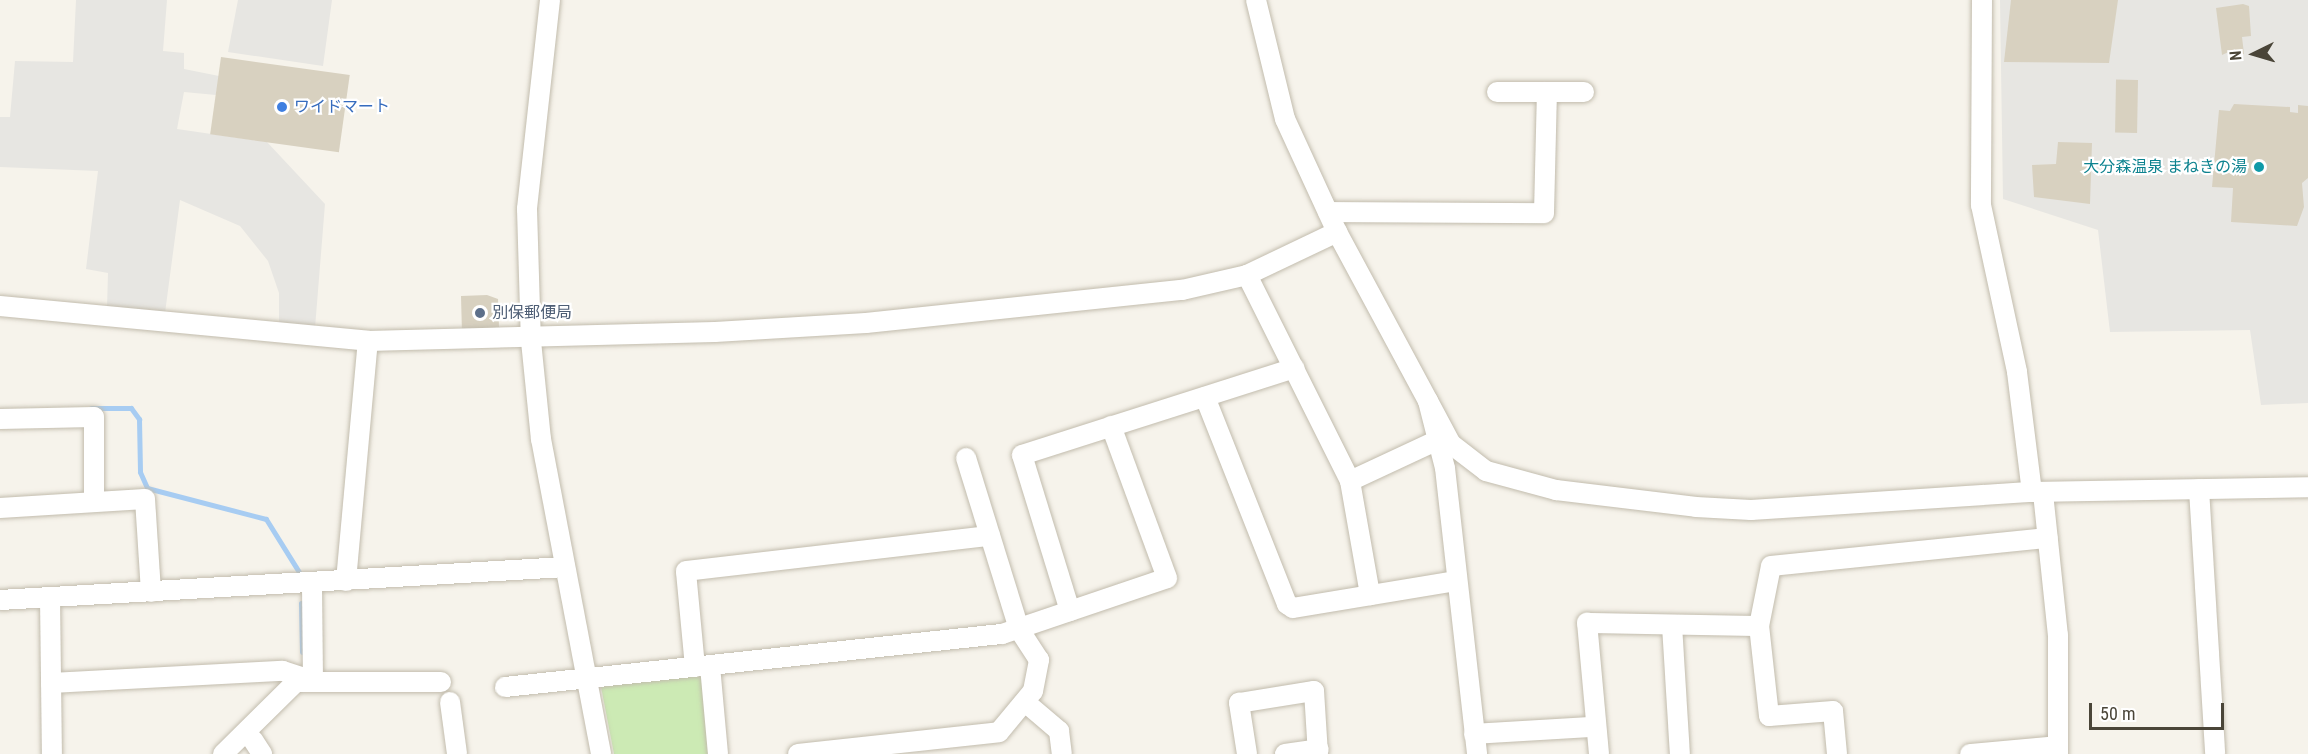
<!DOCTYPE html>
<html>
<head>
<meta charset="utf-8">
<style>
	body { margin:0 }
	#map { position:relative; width:2308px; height:754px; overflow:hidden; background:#f6f3eb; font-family:"Roboto Condensed","Noto Sans JP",sans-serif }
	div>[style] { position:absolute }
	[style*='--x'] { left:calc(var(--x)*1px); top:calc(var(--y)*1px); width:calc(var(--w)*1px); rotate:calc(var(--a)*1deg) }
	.green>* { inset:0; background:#cceab4 }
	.parking>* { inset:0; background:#e7e6e2 }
	.stream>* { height:5px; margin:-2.5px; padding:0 2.5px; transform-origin:2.5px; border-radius:2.5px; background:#a7ccf2 }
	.building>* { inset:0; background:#d8d1c0; transform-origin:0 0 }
	.roads { filter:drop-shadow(0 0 2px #c2bcad) drop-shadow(0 0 2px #c2bcad) }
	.minor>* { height:20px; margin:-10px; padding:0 10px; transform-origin:10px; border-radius:10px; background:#fff }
	.dots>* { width:16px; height:16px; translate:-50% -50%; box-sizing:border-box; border:3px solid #fff; border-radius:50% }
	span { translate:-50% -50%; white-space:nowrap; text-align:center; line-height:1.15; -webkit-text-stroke:4.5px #fff; paint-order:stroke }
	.shop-label { font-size:16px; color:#366cbe }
	.left { translate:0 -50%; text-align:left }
	.culture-label { font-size:16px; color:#0d838f }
	.right { translate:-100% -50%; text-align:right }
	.service-label { font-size:16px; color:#4e5e75 }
	.north { position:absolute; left:2224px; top:24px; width:60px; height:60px; -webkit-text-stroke:4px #fff; paint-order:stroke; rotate:265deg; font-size:16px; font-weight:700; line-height:24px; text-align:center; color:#4a4538 }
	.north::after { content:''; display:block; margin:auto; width:21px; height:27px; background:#4a4538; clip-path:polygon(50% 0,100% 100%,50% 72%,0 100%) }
	.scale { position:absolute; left:2089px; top:703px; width:135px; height:27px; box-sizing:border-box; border:3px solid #4a4538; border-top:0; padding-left:8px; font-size:18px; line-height:21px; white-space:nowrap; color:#4a4538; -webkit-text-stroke:4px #fff; paint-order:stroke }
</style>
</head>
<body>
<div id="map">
	<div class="green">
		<div style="clip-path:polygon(699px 675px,705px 681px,708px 754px,614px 754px,601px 687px)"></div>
	</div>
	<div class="parking">
		<div style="clip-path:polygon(76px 0,167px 0,163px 51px,184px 53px,184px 69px,219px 76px,216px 95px,184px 92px,177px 129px,267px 142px,325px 204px,315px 328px,279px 323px,279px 293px,268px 261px,240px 226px,180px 200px,165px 313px,107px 308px,108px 273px,86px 269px,98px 171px,0 167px,0 117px,10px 117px,15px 61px,73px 62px)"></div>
		<div style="clip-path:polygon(238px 0,332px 0,323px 66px,228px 52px)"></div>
		<div style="clip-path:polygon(2000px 0,2308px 0,2308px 403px,2261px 405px,2250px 330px,2110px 332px,2098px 230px,2003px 199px)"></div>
	</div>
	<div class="stream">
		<div style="--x:91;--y:408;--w:40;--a:0"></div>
		<div style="--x:131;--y:408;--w:14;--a:54"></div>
		<div style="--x:139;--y:419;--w:53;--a:88.9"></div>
		<div style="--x:140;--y:472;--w:17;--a:66"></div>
		<div style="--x:147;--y:488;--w:123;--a:14.6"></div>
		<div style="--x:266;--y:519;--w:62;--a:58.1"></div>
		<div style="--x:301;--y:603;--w:49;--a:88.8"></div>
	</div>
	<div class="building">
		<div style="clip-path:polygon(2011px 0,2118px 0,2109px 63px,2004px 62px)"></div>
		<div style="clip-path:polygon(2243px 4px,2249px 6px,2251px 36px,2242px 37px,2244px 54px,2236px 54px,2235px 49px,2222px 55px,2216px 8px)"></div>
		<div style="left:221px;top:57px;width:130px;height:78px;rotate:8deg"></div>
		<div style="left:2138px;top:80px;width:53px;height:22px;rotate:91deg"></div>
		<div style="clip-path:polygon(2234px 104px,2290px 107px,2290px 112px,2298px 113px,2298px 105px,2308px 106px,2308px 178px,2302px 183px,2304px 207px,2297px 226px,2231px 222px,2233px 188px,2212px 187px,2219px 110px,2230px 111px)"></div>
		<div style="clip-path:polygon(2058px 142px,2092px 143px,2090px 204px,2034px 197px,2032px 165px,2056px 164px)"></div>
		<div style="clip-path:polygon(487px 295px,498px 299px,499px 327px,462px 333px,461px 296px)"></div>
	</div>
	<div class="roads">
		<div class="minor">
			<div style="--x:550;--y:0;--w:210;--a:96.3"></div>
			<div style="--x:527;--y:209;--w:132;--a:88.3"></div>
			<div style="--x:531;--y:341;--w:99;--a:84.2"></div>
			<div style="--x:541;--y:439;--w:321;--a:79.2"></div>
			<div style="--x:1256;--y:0;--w:122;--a:76.3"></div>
			<div style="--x:1285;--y:119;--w:124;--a:65.3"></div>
			<div style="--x:1337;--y:232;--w:192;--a:61.7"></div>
			<div style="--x:1428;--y:401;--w:69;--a:75.8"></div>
			<div style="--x:1445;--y:468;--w:288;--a:83.6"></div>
			<div style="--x:1982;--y:0;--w:205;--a:90.3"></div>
			<div style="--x:1981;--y:205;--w:171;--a:77.8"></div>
			<div style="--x:2017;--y:372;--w:121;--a:82.9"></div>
			<div style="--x:1497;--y:92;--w:87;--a:0"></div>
			<div style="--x:1328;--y:212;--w:216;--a:0.3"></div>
			<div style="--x:1544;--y:213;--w:121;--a:-88.6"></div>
			<div style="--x:1247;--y:275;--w:230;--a:63.4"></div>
			<div style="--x:1350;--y:481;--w:116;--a:80"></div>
			<div style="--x:0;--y:306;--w:370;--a:5.4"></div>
			<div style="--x:368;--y:341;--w:347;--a:-1.5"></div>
			<div style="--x:715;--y:332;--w:151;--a:-3.4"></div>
			<div style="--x:866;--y:323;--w:318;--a:-6"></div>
			<div style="--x:1182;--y:290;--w:67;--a:-13"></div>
			<div style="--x:1247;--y:275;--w:100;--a:-25.5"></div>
			<div style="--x:1205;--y:397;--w:223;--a:68.4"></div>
			<div style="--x:1287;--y:604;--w:7;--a:34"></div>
			<div style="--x:1293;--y:608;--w:165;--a:-9.4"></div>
			<div style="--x:1428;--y:401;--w:49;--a:61.9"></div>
			<div style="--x:1451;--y:444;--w:44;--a:37.6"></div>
			<div style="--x:1486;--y:471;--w:73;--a:15.2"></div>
			<div style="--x:1556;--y:490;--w:141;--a:6.9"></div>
			<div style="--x:1696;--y:507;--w:55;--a:3.1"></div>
			<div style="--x:1751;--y:510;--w:282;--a:-3.7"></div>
			<div style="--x:2032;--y:492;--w:276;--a:-1"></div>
			<div style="--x:0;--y:419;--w:94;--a:-1.2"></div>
			<div style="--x:94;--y:417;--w:85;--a:90"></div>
			<div style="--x:1350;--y:481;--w:97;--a:-25"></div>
			<div style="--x:2199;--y:489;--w:265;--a:86.5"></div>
			<div style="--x:2043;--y:493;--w:143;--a:84"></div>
			<div style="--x:2058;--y:635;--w:119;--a:90"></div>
			<div style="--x:0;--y:508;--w:145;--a:-3.6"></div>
			<div style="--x:145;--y:499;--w:93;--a:86.3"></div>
			<div style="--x:346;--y:581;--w:241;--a:-84.8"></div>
			<div style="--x:50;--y:597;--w:157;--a:89.3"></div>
			<div style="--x:0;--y:600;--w:566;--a:-3.34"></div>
			<div style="--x:1070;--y:611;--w:163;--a:-107.1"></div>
			<div style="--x:1022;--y:455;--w:286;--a:-17.7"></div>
			<div style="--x:1672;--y:625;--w:129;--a:86.5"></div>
			<div style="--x:710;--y:666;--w:88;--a:84.8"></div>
			<div style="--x:695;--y:667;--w:96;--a:-95.4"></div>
			<div style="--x:686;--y:571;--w:306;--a:-6.6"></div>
			<div style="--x:51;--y:683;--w:232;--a:-3"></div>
			<div style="--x:283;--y:671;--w:32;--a:18"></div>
			<div style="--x:313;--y:681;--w:97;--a:-90.6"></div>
			<div style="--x:505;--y:687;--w:500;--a:-6.1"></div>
			<div style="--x:1002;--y:634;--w:174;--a:-18.7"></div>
			<div style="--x:1167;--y:578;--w:162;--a:-110.2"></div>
			<div style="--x:450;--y:702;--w:52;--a:82.3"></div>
			<div style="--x:1025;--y:702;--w:45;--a:40.5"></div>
			<div style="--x:1059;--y:731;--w:23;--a:83"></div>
			<div style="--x:1474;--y:734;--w:119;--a:-3.4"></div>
			<div style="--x:253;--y:740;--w:17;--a:57"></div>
			<div style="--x:223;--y:754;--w:103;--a:-44.6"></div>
			<div style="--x:296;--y:682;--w:145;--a:0"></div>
			<div style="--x:798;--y:754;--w:202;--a:-6.2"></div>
			<div style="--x:999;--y:732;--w:53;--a:-50.3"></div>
			<div style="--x:1033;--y:691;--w:32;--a:-79"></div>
			<div style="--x:1039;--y:660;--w:37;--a:-123"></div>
			<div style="--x:1019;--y:629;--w:179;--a:-107.2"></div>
			<div style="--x:1247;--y:754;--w:52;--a:-98.9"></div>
			<div style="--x:1239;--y:703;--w:76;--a:-9.1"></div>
			<div style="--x:1314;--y:691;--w:63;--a:86.4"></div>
			<div style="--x:1285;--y:754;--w:34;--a:-8"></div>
			<div style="--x:1599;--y:754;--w:132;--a:-95.2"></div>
			<div style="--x:1587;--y:623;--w:172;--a:1"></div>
			<div style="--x:1837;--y:754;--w:43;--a:-95.3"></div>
			<div style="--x:1833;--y:711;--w:64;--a:175.5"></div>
			<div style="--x:1769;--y:716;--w:91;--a:-96.3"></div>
			<div style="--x:1759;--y:626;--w:61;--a:-78.7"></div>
			<div style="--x:1771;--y:566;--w:278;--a:-5.8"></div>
			<div style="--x:1970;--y:754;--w:88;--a:-5.2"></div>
		</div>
	</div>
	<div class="dots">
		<div style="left:282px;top:107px;background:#3f7fe0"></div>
		<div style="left:2259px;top:167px;background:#0f9aa8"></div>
		<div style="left:480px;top:313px;background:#5c6f8a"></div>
	</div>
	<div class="shop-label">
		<span class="left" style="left:294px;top:107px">ワイドマート</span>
	</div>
	<div class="culture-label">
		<span class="right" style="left:2247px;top:167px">大分森温泉 まねきの湯</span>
	</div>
	<div class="service-label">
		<span class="left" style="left:492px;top:313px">別保郵便局</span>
	</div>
	<div class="north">N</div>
	<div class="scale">50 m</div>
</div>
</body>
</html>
